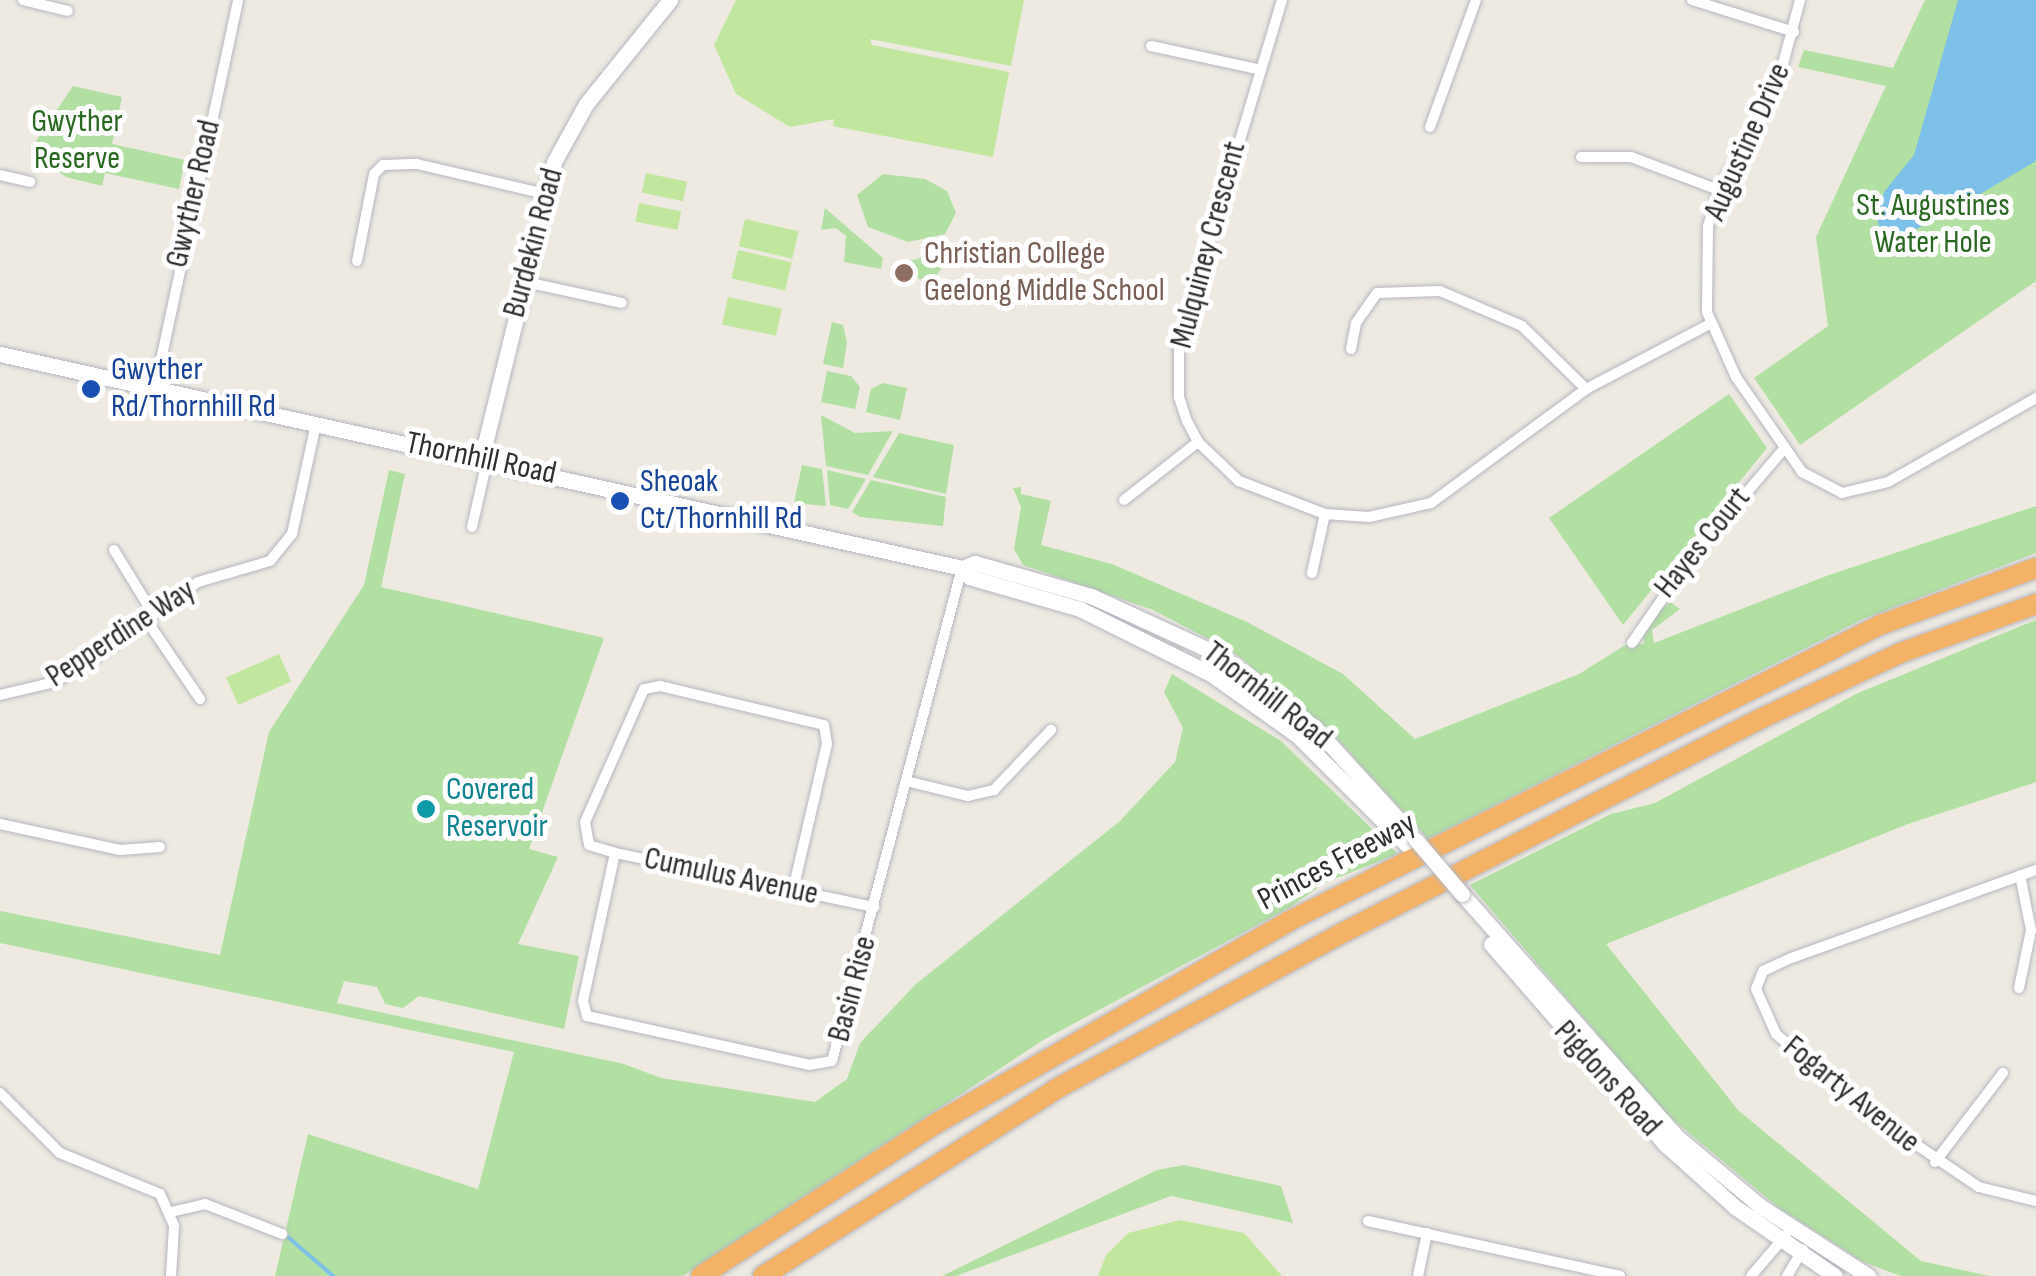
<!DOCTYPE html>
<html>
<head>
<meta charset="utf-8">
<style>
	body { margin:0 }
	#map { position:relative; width:2036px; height:1276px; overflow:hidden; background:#eeeae2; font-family:"Sofia Sans Condensed",sans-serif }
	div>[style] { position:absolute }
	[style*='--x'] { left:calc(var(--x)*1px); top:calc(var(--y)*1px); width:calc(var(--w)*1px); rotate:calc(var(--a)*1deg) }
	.green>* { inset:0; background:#b1e0a2 }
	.pitch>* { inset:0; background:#c1e79f; transform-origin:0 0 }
	.water>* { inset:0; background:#7dc0e8 }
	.stream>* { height:4px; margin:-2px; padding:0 2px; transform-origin:2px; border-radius:2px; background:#7dc0e8 }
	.roads { filter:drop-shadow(0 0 2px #b5b6c0) drop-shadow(0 0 2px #b5b6c0) }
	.street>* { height:10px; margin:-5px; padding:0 5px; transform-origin:5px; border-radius:5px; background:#fff }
	.secondary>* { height:15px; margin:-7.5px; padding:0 7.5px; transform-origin:7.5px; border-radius:7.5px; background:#fff }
	.highway>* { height:20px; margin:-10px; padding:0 10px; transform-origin:10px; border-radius:10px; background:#f4b266 }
	.bridges { filter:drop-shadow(0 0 2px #b5b6c0) drop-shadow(0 0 2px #b5b6c0) }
	.secondary-bridge>* { height:15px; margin:-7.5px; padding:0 7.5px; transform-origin:7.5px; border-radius:7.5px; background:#fff }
	.dots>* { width:28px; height:28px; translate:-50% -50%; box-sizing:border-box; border:5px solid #fff; border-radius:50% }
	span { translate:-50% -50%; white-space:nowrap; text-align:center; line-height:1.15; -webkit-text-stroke:10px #fff; paint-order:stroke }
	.park-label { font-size:32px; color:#286820 }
	.street-label { font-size:32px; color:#2e2e2e }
	.education-label { font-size:32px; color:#785e54 }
	.left { translate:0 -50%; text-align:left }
	.transit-label { font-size:32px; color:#164399 }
	.culture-label { font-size:32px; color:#0d838f }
</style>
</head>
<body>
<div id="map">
	<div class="green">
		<div style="clip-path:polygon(1925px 0,2036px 0,2036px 281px,1800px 445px,1754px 378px,1828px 326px,1816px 237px,1886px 86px,1798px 67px,1804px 50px,1893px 68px)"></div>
		<div style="clip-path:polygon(73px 86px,122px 97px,112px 144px,185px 160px,179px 189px,105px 173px,102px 186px,66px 177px,30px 150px)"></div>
		<div style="clip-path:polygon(883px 174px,925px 179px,947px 191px,956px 213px,945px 234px,908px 242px,868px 227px,857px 195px)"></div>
		<div style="clip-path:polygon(825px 208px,883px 258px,881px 269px,844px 262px,846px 236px,836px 228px,821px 230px)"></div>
		<div style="clip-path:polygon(972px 244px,968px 264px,959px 257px,947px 260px,933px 281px,900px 275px,902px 263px)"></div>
		<div style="clip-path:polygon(832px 322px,843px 325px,847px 343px,843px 368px,823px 364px)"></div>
		<div style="clip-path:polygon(827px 371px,851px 376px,860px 387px,855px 409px,821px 402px)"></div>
		<div style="clip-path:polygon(883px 383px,907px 388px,900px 420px,866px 412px,871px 389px)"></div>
		<div style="clip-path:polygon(1729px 394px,1767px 448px,1623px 625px,1549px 518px)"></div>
		<div style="clip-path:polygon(821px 415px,855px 433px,893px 431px,868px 475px,826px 466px)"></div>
		<div style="clip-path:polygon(899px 433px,954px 445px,946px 494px,873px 477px)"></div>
		<div style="clip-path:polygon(802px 465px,822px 469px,826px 506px,794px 503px)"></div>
		<div style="clip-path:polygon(389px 470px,405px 474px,381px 587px,604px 638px,529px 849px,558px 857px,518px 944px,579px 956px,564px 1029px,419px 996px,403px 1008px,385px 1004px,377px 987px,344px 981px,337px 1003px,624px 1064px,661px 1078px,815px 1102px,847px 1079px,860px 1043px,916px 984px,1120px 821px,1175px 762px,1183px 728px,1164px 692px,1172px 674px,1281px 741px,1398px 854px,1324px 883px,1289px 908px,1045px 1039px,683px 1276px,275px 1276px,308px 1134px,478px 1189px,514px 1052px,0 943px,0 911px,220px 955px,269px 732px,364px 585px)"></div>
		<div style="clip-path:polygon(827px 470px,866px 479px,848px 509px,830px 505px)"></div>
		<div style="clip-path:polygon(871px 480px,946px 497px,943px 526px,860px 517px,852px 512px)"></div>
		<div style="clip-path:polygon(1021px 487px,1021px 494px,1051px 501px,1041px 545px,1112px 564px,1247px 622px,1343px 674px,1415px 739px,1579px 674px,1627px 644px,1644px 644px,1643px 625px,1670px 602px,1680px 609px,1652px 630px,1654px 643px,1829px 575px,2036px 506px,2036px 553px,1861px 620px,1428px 839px,1330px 731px,1233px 652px,1153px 610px,1023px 565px,1014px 549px,1021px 507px,1013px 488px)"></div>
		<div style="clip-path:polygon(2036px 620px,2036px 782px,1908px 824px,1606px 944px,1738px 1110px,1921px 1261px,1990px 1276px,1901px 1276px,1863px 1262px,1779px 1208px,1665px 1113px,1470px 885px,1611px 814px,1655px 803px,1858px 693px)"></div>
		<div style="clip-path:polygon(1184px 1165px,1281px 1186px,1293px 1223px,1171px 1196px,956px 1276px,942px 1276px,1157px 1170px)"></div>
	</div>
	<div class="pitch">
		<div style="clip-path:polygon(736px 0,1024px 0,1011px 66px,870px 39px,872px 45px,1009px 72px,993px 157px,833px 126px,834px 119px,790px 127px,736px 94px,714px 45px)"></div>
		<div style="left:646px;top:173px;width:42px;height:20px;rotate:12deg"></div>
		<div style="left:639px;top:203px;width:43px;height:19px;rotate:11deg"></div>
		<div style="left:745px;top:219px;width:55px;height:28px;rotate:13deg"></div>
		<div style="left:738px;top:250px;width:55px;height:29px;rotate:13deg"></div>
		<div style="left:728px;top:297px;width:55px;height:28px;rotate:12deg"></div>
		<div style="left:279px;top:654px;width:30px;height:58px;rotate:66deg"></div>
		<div style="clip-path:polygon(1180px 1220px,1244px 1233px,1282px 1276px,1098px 1276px,1106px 1255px,1128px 1233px)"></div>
	</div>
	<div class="water">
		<div style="clip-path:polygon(1958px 0,2036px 0,2036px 161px,1941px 217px,1900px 237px,1881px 234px,1877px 218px,1884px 192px,1914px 155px)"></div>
	</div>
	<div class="stream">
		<div style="--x:288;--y:1237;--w:60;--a:40.9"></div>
	</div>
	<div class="roads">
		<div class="street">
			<div style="--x:23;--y:0;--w:46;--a:13.7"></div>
			<div style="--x:1282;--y:0;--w:358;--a:106.7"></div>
			<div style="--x:1179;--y:343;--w:54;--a:90"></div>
			<div style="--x:1179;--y:397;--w:25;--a:72"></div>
			<div style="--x:1187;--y:421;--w:24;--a:62"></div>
			<div style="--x:1198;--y:442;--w:57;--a:43.6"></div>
			<div style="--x:1239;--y:481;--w:92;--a:21"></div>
			<div style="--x:1325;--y:514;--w:44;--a:3.9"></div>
			<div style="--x:1369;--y:517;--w:64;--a:-12.7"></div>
			<div style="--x:1431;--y:503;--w:192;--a:-36.3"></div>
			<div style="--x:1586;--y:389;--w:140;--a:-27.7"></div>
			<div style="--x:1692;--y:0;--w:107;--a:17.4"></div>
			<div style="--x:1800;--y:0;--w:93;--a:104.9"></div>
			<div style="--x:1776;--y:90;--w:115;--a:119.7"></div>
			<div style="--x:1719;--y:190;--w:38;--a:107"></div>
			<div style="--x:1708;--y:226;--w:86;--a:90.7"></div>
			<div style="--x:1707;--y:312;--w:71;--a:66"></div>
			<div style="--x:1736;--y:377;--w:116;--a:55.2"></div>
			<div style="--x:1802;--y:472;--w:45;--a:27.7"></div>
			<div style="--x:1842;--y:493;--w:47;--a:-13.4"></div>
			<div style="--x:1888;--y:482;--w:170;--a:-29.6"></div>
			<div style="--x:1151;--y:46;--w:108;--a:12.2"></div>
			<div style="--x:1430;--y:127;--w:135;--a:-70.1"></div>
			<div style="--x:1581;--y:157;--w:50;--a:0"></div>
			<div style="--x:1631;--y:157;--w:94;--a:20.6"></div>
			<div style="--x:0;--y:175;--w:31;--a:13"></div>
			<div style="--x:357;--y:261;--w:89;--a:-78.9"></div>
			<div style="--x:374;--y:174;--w:13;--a:-45"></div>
			<div style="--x:383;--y:165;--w:34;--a:-2"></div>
			<div style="--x:417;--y:164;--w:128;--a:13.1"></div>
			<div style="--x:521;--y:281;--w:103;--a:12.3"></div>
			<div style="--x:1351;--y:349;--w:26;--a:-79"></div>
			<div style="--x:1356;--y:323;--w:37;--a:-55"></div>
			<div style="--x:1377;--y:293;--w:63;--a:-1.8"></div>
			<div style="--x:1440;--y:291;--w:89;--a:23.1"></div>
			<div style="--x:1522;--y:326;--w:90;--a:44.5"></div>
			<div style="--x:155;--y:388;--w:397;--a:-77.9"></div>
			<div style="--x:1124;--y:500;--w:94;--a:-38.1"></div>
			<div style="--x:472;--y:527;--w:68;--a:-77.2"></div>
			<div style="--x:114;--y:550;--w:73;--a:58.5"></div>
			<div style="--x:1312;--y:573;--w:60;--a:-77.6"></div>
			<div style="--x:145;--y:618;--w:98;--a:55.8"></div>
			<div style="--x:1632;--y:643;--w:101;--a:-55.5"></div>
			<div style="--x:1689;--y:560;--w:145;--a:-49.5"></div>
			<div style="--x:0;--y:695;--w:57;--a:-13.3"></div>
			<div style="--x:55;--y:682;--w:32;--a:-30"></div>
			<div style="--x:83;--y:666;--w:142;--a:-36.1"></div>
			<div style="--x:198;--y:582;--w:75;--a:-16.3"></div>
			<div style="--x:270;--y:561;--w:35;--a:-51"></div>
			<div style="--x:292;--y:534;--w:113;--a:-77.7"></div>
			<div style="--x:906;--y:781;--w:64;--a:13.6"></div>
			<div style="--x:968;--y:796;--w:27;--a:-13"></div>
			<div style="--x:994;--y:790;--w:83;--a:-46.5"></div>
			<div style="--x:0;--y:824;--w:123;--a:12.2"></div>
			<div style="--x:120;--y:850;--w:40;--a:-4.3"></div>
			<div style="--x:615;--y:853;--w:151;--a:102.2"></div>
			<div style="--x:583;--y:1001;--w:16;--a:75"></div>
			<div style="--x:587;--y:1016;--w:227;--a:12.4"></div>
			<div style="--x:809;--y:1065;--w:23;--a:-10"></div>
			<div style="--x:832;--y:1061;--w:510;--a:-75.23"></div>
			<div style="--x:2036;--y:870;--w:260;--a:160.2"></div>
			<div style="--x:1791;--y:958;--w:31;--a:155"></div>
			<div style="--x:1763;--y:971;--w:19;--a:111"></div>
			<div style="--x:1756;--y:989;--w:49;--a:66"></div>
			<div style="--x:1776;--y:1034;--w:124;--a:40.1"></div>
			<div style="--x:1871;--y:1114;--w:130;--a:34.1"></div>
			<div style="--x:1979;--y:1187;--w:59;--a:13.8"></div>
			<div style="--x:793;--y:890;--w:150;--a:-76.9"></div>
			<div style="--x:827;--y:744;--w:19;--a:-99"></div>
			<div style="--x:824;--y:725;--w:169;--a:-166.6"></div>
			<div style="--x:660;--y:686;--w:16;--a:169"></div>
			<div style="--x:644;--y:689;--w:145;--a:113.9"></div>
			<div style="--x:585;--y:822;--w:23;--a:80"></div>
			<div style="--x:589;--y:845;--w:27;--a:17"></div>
			<div style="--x:615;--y:853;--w:265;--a:11.8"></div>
			<div style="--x:2019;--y:988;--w:59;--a:-78.3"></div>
			<div style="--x:2031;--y:930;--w:56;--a:-101.3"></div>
			<div style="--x:0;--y:1093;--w:85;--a:45"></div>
			<div style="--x:60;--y:1153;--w:108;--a:22.3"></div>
			<div style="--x:160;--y:1194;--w:35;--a:66"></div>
			<div style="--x:174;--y:1226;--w:50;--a:93.4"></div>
			<div style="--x:1935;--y:1162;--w:112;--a:-52.6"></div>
			<div style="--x:171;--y:1212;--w:35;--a:-13"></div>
			<div style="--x:205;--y:1204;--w:83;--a:21.3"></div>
			<div style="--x:1368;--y:1221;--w:258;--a:12.3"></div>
			<div style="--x:1418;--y:1276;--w:44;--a:-78.2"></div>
			<div style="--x:1751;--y:1276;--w:54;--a:-49.5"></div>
			<div style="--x:1787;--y:1276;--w:31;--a:-59"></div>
		</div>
		<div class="secondary">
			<div style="--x:0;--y:354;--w:986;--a:12.54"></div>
			<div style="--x:962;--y:568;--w:11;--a:52"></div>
			<div style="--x:969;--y:577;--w:116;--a:16.1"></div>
			<div style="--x:1080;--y:609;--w:146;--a:26.4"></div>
			<div style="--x:1211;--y:674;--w:107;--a:35.5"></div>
			<div style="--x:1298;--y:736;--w:154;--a:45"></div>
			<div style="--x:481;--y:460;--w:307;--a:-76.2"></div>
			<div style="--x:554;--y:162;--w:66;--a:-61.1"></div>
			<div style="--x:586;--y:104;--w:134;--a:-51.1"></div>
			<div style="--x:962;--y:568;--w:14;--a:-21"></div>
			<div style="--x:975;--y:563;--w:121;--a:15.9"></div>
			<div style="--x:1091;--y:596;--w:142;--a:24.6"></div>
			<div style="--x:1220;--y:655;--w:120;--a:37.5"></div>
			<div style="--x:1315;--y:728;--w:139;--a:47.6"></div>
			<div style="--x:1462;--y:894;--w:323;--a:48.5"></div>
			<div style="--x:1676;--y:1136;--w:109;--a:39.8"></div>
			<div style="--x:1760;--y:1206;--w:129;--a:32.9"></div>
			<div style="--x:1491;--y:944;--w:267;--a:49"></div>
			<div style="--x:1666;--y:1145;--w:93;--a:41.9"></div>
			<div style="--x:1735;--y:1207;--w:121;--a:34.6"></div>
		</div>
		<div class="highway">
			<div style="--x:701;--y:1276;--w:279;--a:-33"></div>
			<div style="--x:935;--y:1124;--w:408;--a:-29.8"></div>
			<div style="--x:1289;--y:921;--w:661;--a:-26.6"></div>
			<div style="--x:1880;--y:625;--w:166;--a:-20.1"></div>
			<div style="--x:763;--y:1276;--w:348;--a:-32.5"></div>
			<div style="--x:1056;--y:1089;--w:328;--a:-28.6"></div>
			<div style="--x:1344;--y:932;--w:467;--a:-27.1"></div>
			<div style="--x:1760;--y:719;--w:155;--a:-25.2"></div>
			<div style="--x:1900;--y:653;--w:145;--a:-19.8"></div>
		</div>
	</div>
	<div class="bridges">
		<div class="secondary-bridge">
			<div style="--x:1416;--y:840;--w:71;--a:49.6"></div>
		</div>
	</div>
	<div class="dots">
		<div style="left:904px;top:273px;background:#8d6e63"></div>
		<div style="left:91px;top:389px;background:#1a4fb4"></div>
		<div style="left:620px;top:501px;background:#1a4fb4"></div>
		<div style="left:426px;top:809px;background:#0f9aa8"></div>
	</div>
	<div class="park-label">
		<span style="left:77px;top:141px">Gwyther<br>Reserve</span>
		<span style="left:1933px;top:225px">St. Augustines<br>Water Hole</span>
	</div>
	<div class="street-label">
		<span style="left:1748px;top:142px;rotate:-66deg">Augustine Drive</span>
		<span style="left:194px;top:194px;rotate:-77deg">Gwyther Road</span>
		<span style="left:534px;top:243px;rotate:-75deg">Burdekin Road</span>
		<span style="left:1209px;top:245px;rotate:-75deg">Mulquiney Crescent</span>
		<span style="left:481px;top:459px;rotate:12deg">Thornhill Road</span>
		<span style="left:1703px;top:543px;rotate:-51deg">Hayes Court</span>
		<span style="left:121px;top:634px;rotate:-33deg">Pepperdine Way</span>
		<span style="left:1267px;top:696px;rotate:38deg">Thornhill Road</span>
		<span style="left:1337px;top:862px;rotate:-28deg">Princes Freeway</span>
		<span style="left:731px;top:877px;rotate:12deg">Cumulus Avenue</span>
		<span style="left:853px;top:989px;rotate:-75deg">Basin Rise</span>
		<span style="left:1607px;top:1079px;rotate:48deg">Pigdons Road</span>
		<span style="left:1851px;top:1095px;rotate:39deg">Fogarty Avenue</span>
	</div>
	<div class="education-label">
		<span class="left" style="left:924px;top:273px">Christian College<br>Geelong Middle School</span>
	</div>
	<div class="transit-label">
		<span class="left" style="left:111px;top:389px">Gwyther<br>Rd/Thornhill Rd</span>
		<span class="left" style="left:640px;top:501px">Sheoak<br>Ct/Thornhill Rd</span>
	</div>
	<div class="culture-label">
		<span class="left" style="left:446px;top:809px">Covered<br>Reservoir</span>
	</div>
</div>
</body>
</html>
